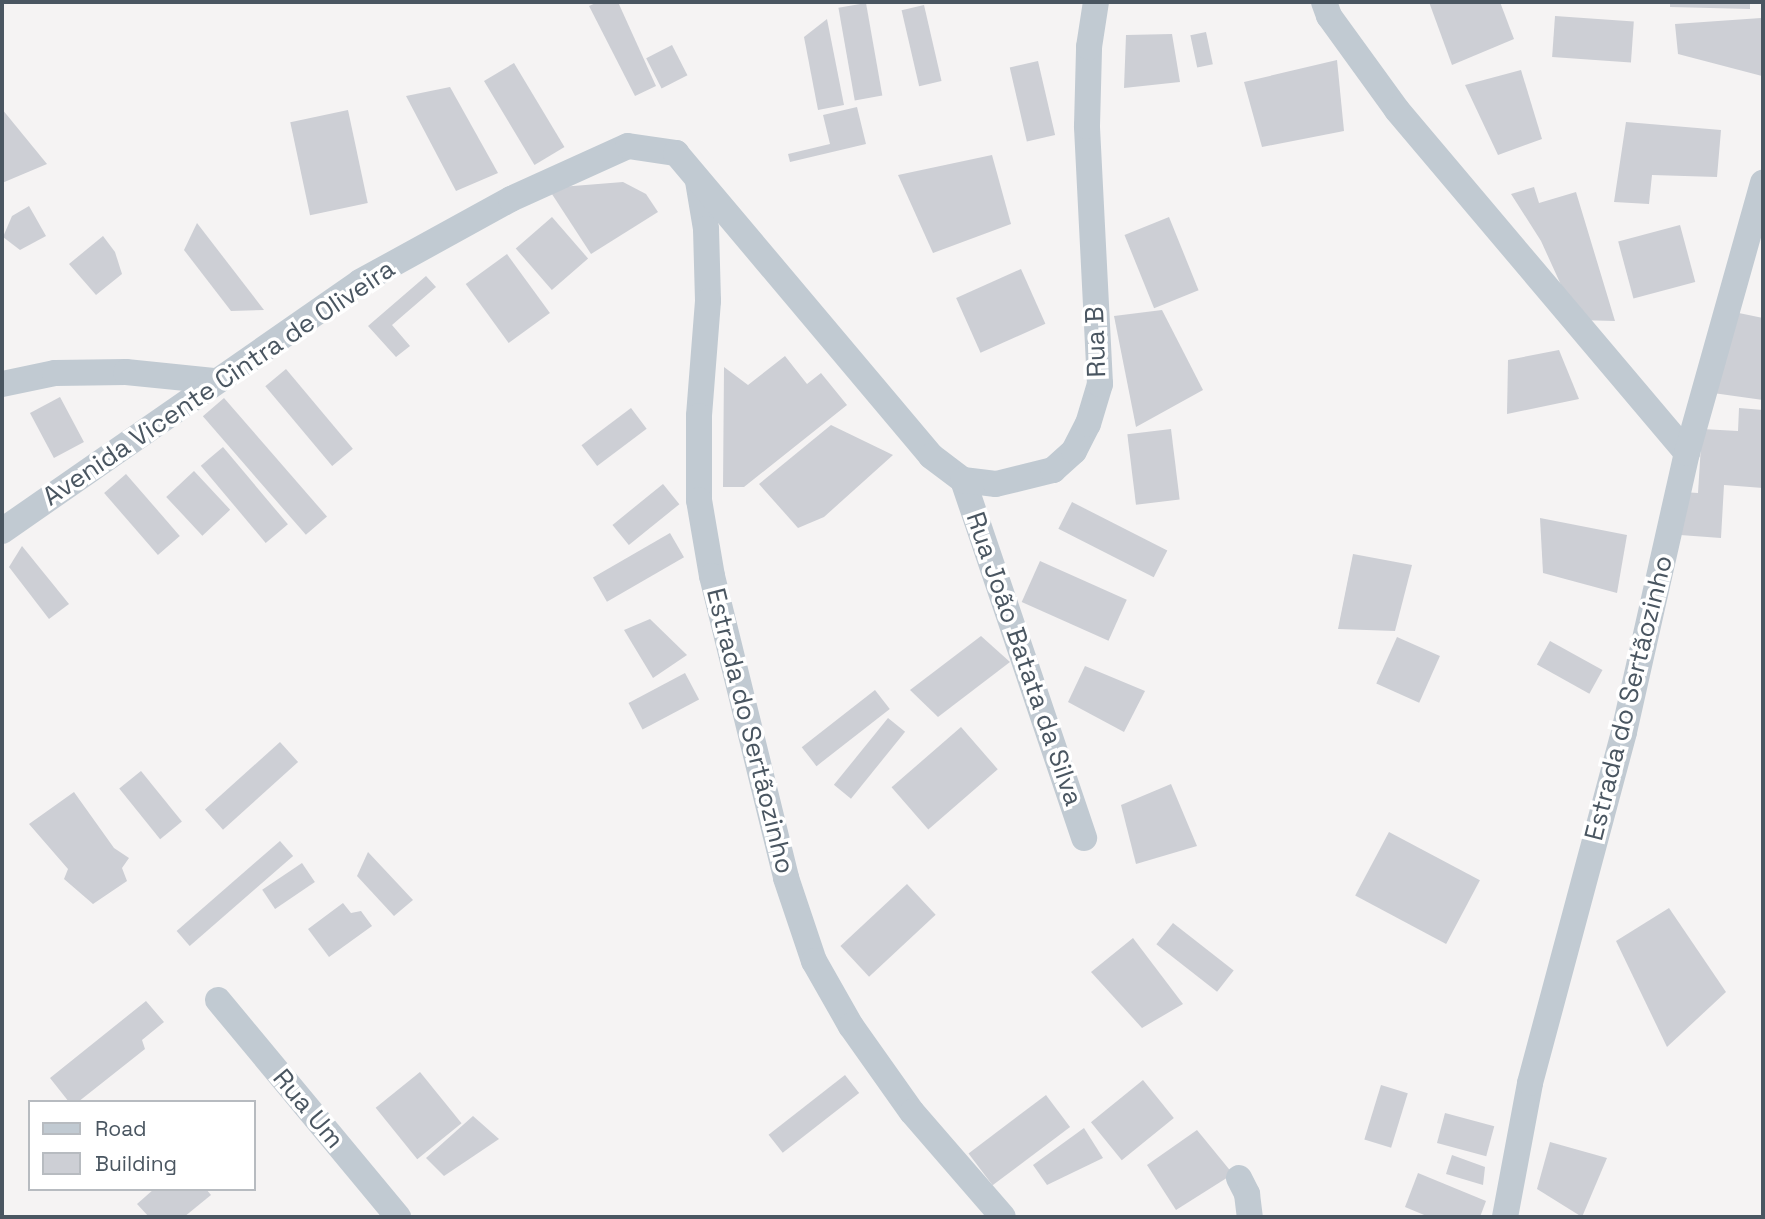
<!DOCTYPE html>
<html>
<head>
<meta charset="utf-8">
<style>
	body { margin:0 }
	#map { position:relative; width:1765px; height:1219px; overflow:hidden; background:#f5f3f3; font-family:"Space Grotesk",sans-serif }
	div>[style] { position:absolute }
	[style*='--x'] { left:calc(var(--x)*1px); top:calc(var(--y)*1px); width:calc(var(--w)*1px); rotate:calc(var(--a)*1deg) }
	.building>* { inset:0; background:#cdcfd5; transform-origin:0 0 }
	.minor>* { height:26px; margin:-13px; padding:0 13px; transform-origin:13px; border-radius:13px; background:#c1cad2 }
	span { translate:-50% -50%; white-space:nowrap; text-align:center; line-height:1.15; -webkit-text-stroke:7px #fff; paint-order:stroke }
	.street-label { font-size:26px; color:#4a5661 }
	.frame { position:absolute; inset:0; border:4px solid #4a5661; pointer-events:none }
	.legend { position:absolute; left:28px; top:1100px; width:228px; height:91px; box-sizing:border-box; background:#fff; border:2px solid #b7bbc0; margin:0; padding:9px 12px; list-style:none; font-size:21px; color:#4a5661 }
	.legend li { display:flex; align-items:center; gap:14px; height:35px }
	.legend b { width:35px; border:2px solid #b7bbc0 }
</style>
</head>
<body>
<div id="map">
	<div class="building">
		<div style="clip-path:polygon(598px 2px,618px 2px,656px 86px,635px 96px,589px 6px)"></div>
		<div style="clip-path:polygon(1429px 2px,1500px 2px,1514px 39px,1452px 65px)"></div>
		<div style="clip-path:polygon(1670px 2px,1750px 2px,1750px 9px,1670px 7px)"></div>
		<div style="left:866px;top:3px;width:94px;height:28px;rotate:80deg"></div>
		<div style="left:924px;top:5px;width:78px;height:23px;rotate:77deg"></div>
		<div style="left:1555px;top:16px;width:79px;height:41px;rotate:4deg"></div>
		<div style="clip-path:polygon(1761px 18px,1762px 76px,1678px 54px,1675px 24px)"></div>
		<div style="clip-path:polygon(827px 19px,844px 105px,818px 110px,804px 37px)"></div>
		<div style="left:1206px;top:32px;width:33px;height:16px;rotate:78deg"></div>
		<div style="clip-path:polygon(1172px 34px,1180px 82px,1124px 88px,1126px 35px)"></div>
		<div style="left:672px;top:45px;width:34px;height:29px;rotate:63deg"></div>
		<div style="clip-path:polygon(1337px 60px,1344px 131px,1262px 147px,1244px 82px)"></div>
		<div style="left:1038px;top:61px;width:76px;height:29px;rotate:77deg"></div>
		<div style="left:514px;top:63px;width:98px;height:35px;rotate:59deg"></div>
		<div style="clip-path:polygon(1521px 70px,1542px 139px,1498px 155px,1465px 85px)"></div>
		<div style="clip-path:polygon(450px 87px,498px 173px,456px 191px,406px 96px)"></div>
		<div style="clip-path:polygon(857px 107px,866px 144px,790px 162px,788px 154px,830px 144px,823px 115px)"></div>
		<div style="clip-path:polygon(2px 109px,47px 164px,2px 183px)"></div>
		<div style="left:348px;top:110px;width:95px;height:59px;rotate:78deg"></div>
		<div style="clip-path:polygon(1626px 122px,1721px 130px,1717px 177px,1652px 175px,1649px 204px,1614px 202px)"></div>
		<div style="clip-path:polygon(992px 155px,1011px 224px,933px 253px,898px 175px)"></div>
		<div style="clip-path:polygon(623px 182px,646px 194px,658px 212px,591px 254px,548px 188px)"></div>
		<div style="clip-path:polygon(1534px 187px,1539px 203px,1576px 192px,1615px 321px,1577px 320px,1541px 241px,1511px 194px)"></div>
		<div style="clip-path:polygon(29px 206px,46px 236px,20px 250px,3px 237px,12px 216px)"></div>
		<div style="left:552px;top:217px;width:55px;height:48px;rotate:49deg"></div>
		<div style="left:1169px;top:217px;width:79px;height:48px;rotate:68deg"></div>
		<div style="clip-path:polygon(197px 223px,264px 310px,231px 311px,184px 250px)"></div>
		<div style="left:1680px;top:225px;width:59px;height:64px;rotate:75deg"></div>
		<div style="clip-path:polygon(103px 236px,115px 252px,122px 274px,96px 295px,69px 264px)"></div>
		<div style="left:507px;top:254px;width:73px;height:51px;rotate:54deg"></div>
		<div style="left:1021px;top:269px;width:60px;height:71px;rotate:66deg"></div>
		<div style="clip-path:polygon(426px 276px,436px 287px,392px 325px,410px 346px,396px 357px,368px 326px)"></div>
		<div style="clip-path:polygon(1162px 310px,1203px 390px,1136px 427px,1114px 316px)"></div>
		<div style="clip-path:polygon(1734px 312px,1763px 318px,1763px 400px,1713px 393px)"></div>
		<div style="clip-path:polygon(1559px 350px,1579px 399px,1507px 414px,1508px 360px)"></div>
		<div style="clip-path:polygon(785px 356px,807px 384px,821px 373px,847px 405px,744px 487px,723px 487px,724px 367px,748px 385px)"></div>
		<div style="left:286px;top:369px;width:104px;height:27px;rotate:50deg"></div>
		<div style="left:60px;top:397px;width:51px;height:34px;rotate:62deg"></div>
		<div style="left:224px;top:398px;width:157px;height:28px;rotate:49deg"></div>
		<div style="left:631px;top:408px;width:26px;height:62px;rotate:53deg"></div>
		<div style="clip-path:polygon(1739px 408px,1763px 410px,1763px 488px,1724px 485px,1721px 538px,1680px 535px,1683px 492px,1698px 493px,1702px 429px,1738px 431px)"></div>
		<div style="clip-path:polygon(831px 425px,893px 455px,824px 517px,798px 528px,759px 484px)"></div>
		<div style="left:1171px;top:429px;width:71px;height:44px;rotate:83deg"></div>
		<div style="left:223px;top:447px;width:101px;height:29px;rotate:50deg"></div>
		<div style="left:194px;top:471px;width:53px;height:38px;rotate:47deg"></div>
		<div style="left:126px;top:474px;width:82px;height:29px;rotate:49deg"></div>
		<div style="left:663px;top:484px;width:26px;height:65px;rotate:51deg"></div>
		<div style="left:1072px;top:502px;width:107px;height:30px;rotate:27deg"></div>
		<div style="clip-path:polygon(1540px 518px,1627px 535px,1617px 593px,1543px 573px)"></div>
		<div style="left:670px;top:533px;width:28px;height:89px;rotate:60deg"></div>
		<div style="clip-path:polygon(22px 546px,69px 604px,49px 619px,9px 567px)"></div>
		<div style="clip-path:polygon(1353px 554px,1412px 565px,1395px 631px,1338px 629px)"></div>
		<div style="left:1040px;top:561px;width:95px;height:45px;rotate:24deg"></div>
		<div style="clip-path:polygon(650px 619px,687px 655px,653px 678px,624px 630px)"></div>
		<div style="clip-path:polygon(981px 636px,1010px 662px,938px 717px,910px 690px)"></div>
		<div style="left:1397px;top:637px;width:47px;height:51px;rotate:24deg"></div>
		<div style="left:1550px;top:641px;width:60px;height:27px;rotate:29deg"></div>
		<div style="clip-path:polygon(1085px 666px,1145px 691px,1124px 732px,1068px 702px)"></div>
		<div style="left:685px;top:673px;width:30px;height:64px;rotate:62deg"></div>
		<div style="left:875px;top:690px;width:24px;height:93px;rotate:52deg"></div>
		<div style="left:888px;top:718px;width:22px;height:86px;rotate:39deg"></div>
		<div style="left:961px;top:727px;width:56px;height:92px;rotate:49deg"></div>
		<div style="left:280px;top:742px;width:27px;height:101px;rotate:48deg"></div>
		<div style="left:141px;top:771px;width:65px;height:28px;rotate:51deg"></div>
		<div style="clip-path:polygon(1171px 784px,1197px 846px,1136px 864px,1121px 805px)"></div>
		<div style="clip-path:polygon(74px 792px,114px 848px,129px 858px,122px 868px,127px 881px,93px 904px,64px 879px,68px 869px,29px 824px)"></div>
		<div style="left:1389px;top:832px;width:103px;height:72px;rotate:28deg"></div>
		<div style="left:280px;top:841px;width:20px;height:137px;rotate:49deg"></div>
		<div style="clip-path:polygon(368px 852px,413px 900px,394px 916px,357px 876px)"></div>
		<div style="left:302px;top:863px;width:23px;height:48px;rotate:56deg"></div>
		<div style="left:907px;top:884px;width:42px;height:91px;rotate:47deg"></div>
		<div style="clip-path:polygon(343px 903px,351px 913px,361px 911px,372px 926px,329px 957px,308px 929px)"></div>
		<div style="clip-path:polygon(1669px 908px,1726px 992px,1667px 1047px,1616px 941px)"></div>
		<div style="left:1173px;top:923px;width:77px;height:27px;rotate:38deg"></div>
		<div style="clip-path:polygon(1133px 938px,1183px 1004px,1142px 1028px,1091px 972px)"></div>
		<div style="clip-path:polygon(146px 1001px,164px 1022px,142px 1040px,145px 1049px,78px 1102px,69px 1102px,50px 1078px)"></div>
		<div style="left:420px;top:1072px;width:66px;height:57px;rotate:51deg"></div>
		<div style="left:845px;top:1075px;width:23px;height:97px;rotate:52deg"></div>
		<div style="left:1143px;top:1080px;width:49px;height:67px;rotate:51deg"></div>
		<div style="left:1381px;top:1085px;width:28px;height:57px;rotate:17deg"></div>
		<div style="left:1046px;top:1095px;width:40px;height:97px;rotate:53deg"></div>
		<div style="left:1445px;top:1113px;width:51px;height:31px;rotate:15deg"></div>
		<div style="clip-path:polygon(473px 1116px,499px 1139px,444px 1176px,426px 1158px)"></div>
		<div style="clip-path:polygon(1084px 1128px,1103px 1158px,1047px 1185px,1033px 1165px)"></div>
		<div style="clip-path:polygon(1197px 1130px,1233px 1174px,1176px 1210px,1147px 1165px)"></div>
		<div style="clip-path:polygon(1550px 1142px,1607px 1158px,1582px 1217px,1537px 1189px)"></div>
		<div style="clip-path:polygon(1452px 1155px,1485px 1167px,1483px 1185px,1446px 1174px)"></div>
		<div style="clip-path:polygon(1418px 1173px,1486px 1201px,1480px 1217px,1429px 1217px,1405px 1207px)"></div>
		<div style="clip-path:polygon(154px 1189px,206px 1189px,211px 1195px,184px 1217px,149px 1217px,137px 1204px)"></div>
	</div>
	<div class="minor">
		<div style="--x:1324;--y:2;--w:15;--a:70"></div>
		<div style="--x:1329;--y:16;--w:116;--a:54.1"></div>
		<div style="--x:1397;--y:110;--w:449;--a:49.8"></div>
		<div style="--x:698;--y:181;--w:49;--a:80.5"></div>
		<div style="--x:706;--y:229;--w:72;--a:88.4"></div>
		<div style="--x:708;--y:301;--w:115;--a:94.5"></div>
		<div style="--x:699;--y:416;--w:84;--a:90"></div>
		<div style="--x:699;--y:500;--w:77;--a:80.3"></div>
		<div style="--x:712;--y:576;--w:311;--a:76.2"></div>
		<div style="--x:786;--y:878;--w:88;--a:71.4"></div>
		<div style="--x:814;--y:961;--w:75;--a:60.4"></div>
		<div style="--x:851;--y:1026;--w:105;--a:54.7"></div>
		<div style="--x:912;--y:1112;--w:139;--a:49.1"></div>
		<div style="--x:2;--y:384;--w:54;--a:-11.7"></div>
		<div style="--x:55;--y:373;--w:71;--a:-0.8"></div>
		<div style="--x:126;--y:372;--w:88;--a:5.8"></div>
		<div style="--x:963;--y:480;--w:378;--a:71.3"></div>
		<div style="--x:2;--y:531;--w:436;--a:-34.8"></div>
		<div style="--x:360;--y:282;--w:172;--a:-28.8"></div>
		<div style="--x:511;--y:199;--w:128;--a:-24.4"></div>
		<div style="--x:628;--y:146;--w:49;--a:8.3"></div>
		<div style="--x:676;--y:153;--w:396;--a:49.9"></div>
		<div style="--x:931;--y:456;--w:40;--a:37"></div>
		<div style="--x:963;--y:480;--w:33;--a:7"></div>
		<div style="--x:996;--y:484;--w:59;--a:-13.8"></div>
		<div style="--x:1053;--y:470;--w:28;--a:-42"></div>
		<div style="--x:1074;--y:451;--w:30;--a:-63"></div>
		<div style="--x:1088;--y:424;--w:42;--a:-73.3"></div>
		<div style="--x:1100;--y:384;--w:258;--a:-92.9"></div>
		<div style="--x:1087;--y:126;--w:79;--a:-88.5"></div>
		<div style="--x:1089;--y:47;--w:46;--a:-81.2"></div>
		<div style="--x:218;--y:1000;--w:282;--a:50.3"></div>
		<div style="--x:1239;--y:1178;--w:18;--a:63"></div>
		<div style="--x:1247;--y:1194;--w:23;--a:83"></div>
		<div style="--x:1505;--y:1217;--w:136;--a:-79.4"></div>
		<div style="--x:1530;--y:1083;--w:363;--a:-75"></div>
		<div style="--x:1624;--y:732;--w:286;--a:-77.3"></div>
		<div style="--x:1687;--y:453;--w:281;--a:-74.3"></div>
	</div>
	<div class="street-label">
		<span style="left:1096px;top:342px;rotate:-92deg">Rua B</span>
		<span style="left:219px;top:383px;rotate:-34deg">Avenida Vicente Cintra de Oliveira</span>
		<span style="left:1024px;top:659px;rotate:71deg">Rua João Batata da Silva</span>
		<span style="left:1629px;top:698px;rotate:-76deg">Estrada do Sertãozinho</span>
		<span style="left:750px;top:731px;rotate:76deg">Estrada do Sertãozinho</span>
		<span style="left:308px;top:1109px;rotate:50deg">Rua Um</span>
	</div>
	<div class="frame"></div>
	<ul class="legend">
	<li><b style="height:9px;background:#c1cad2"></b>Road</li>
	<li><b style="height:19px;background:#cdcfd5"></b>Building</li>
	</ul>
</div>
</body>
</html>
